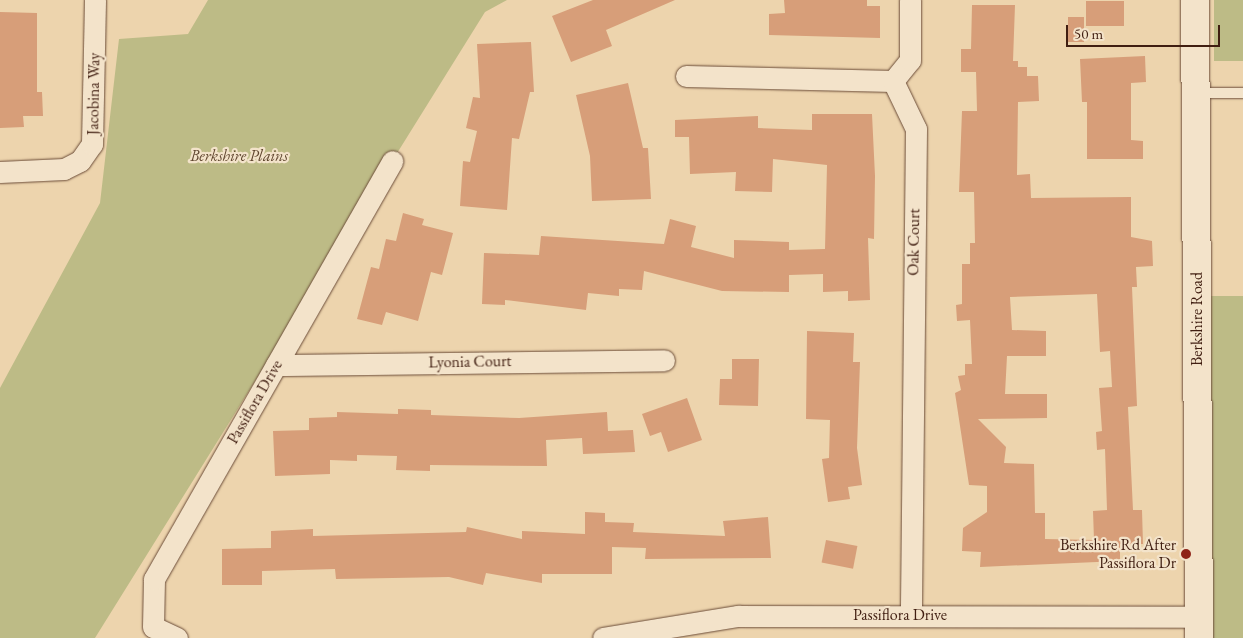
<!DOCTYPE html>
<html>
<head>
<meta charset="utf-8">
<style>
	body { margin:0 }
	#map { position:relative; width:1243px; height:638px; overflow:hidden; background:#edd4ad; font-family:"EB Garamond",serif }
	div>[style] { position:absolute }
	[style*='--x'] { left:calc(var(--x)*1px); top:calc(var(--y)*1px); width:calc(var(--w)*1px); rotate:calc(var(--a)*1deg) }
	.green>* { inset:0; background:#bdbb86; transform-origin:0 0 }
	.building>* { inset:0; background:#d79e79; transform-origin:0 0 }
	.roads { filter:drop-shadow(0 0 1px #6b4c38) drop-shadow(0 0 1px #6b4c38) }
	.service>* { height:10px; margin:-5px; padding:0 5px; transform-origin:5px; border-radius:5px; background:#f3e3ca }
	.minor>* { height:21px; margin:-10.5px; padding:0 10.5px; transform-origin:10.5px; border-radius:10.5px; background:#f3e3ca }
	.secondary>* { height:28px; margin:-14px; padding:0 14px; transform-origin:14px; border-radius:14px; background:#f3e3ca }
	.dots>* { width:14px; height:14px; translate:-50% -50%; box-sizing:border-box; border:2px solid #f3e3ca; border-radius:50% }
	span { translate:-50% -50%; white-space:nowrap; text-align:center; line-height:1.15; -webkit-text-stroke:4.5px #f3e3ca; paint-order:stroke }
	.street-label { font-size:16px; color:#401e11 }
	.park-label { font-size:16px; color:#5f452e; font-style:italic }
	.poi-label { font-size:16px; color:#401e11 }
	.right { translate:-100% -50%; text-align:right }
	.scale { position:absolute; left:1066px; top:25px; width:154px; height:22px; box-sizing:border-box; border:2px solid #401e11; border-top:0; padding-left:6px; font-size:15px; line-height:18px; white-space:nowrap; color:#401e11; -webkit-text-stroke:4px #f3e3ca; paint-order:stroke }
</style>
</head>
<body>
<div id="map">
	<div class="green">
		<div style="clip-path:polygon(208px 0,507px 0,485px 12px,95px 638px,0 638px,0 388px,100px 203px,119px 39px,188px 34px)"></div>
		<div style="left:1214px;top:0;width:29px;height:61px"></div>
		<div style="left:1243px;top:296px;width:342px;height:46px;rotate:90deg"></div>
	</div>
	<div class="building">
		<div style="clip-path:polygon(593px 0,675px 0,606px 30px,612px 46px,571px 62px,552px 16px)"></div>
		<div style="clip-path:polygon(784px 0,867px 0,867px 6px,880px 6px,880px 38px,769px 35px,769px 14px,785px 13px)"></div>
		<div style="left:1086px;top:1px;width:38px;height:25px"></div>
		<div style="clip-path:polygon(evenodd,972px 5px,1015px 5px,1013px 61px,1018px 61px,1018px 67px,1027px 67px,1027px 76px,1038px 76px,1039px 101px,1018px 102px,1017px 175px,1030px 174px,1031px 198px,1131px 197px,1131px 237px,1152px 241px,1153px 266px,1136px 267px,1137px 287px,1132px 287px,1137px 406px,1128px 407px,1133px 510px,1142px 510px,1143px 544px,1120px 544px,1120px 561px,980px 567px,981px 552px,962px 551px,963px 528px,987px 512px,987px 486px,969px 485px,955px 393px,961px 390px,958px 376px,965px 375px,965px 364px,972px 364px,970px 320px,957px 321px,956px 305px,962px 304px,962px 264px,970px 264px,970px 243px,975px 243px,974px 192px,959px 192px,962px 111px,977px 111px,976px 72px,961px 72px,961px 49px,971px 49px,972px 5px,1097px 294px,1100px 352px,1110px 351px,1112px 387px,1099px 388px,1102px 431px,1096px 432px,1097px 450px,1105px 449px,1107px 510px,1093px 511px,1094px 540px,1045px 539px,1045px 513px,1035px 513px,1034px 464px,1004px 463px,1006px 447px,978px 419px,1047px 418px,1047px 394px,1005px 394px,1007px 356px,1046px 356px,1046px 331px,1012px 330px,1010px 297px,1097px 294px)"></div>
		<div style="clip-path:polygon(0 12px,37px 13px,37px 92px,42px 92px,43px 116px,23px 116px,24px 127px,0 128px)"></div>
		<div style="left:1068px;top:17px;width:16px;height:25px"></div>
		<div style="clip-path:polygon(531px 42px,534px 92px,530px 92px,519px 139px,512px 138px,507px 210px,460px 206px,463px 161px,470px 162px,477px 131px,466px 128px,473px 97px,480px 98px,477px 44px)"></div>
		<div style="clip-path:polygon(1145px 56px,1146px 82px,1131px 83px,1131px 140px,1143px 141px,1143px 159px,1087px 159px,1087px 102px,1082px 102px,1080px 59px)"></div>
		<div style="clip-path:polygon(628px 83px,643px 148px,648px 148px,651px 199px,592px 201px,590px 156px,576px 95px)"></div>
		<div style="clip-path:polygon(812px 114px,872px 114px,875px 176px,874px 239px,868px 238px,870px 300px,848px 301px,848px 291px,823px 292px,823px 274px,789px 275px,789px 292px,722px 291px,644px 271px,642px 290px,619px 289px,619px 296px,588px 293px,586px 310px,505px 300px,505px 305px,482px 304px,484px 253px,539px 255px,541px 236px,664px 244px,670px 219px,696px 226px,691px 247px,734px 258px,734px 240px,789px 242px,789px 250px,825px 249px,827px 165px,773px 159px,772px 192px,735px 191px,736px 172px,690px 174px,689px 137px,675px 137px,675px 120px,758px 116px,758px 128px,812px 130px)"></div>
		<div style="clip-path:polygon(403px 213px,424px 219px,422px 225px,453px 233px,442px 275px,431px 272px,418px 321px,386px 312px,382px 325px,357px 319px,371px 267px,379px 269px,386px 239px,396px 241px)"></div>
		<div style="clip-path:polygon(807px 331px,854px 333px,853px 362px,860px 362px,857px 448px,862px 485px,848px 487px,850px 499px,828px 502px,822px 459px,829px 458px,830px 420px,806px 419px)"></div>
		<div style="clip-path:polygon(732px 359px,759px 359px,758px 406px,719px 405px,720px 379px,732px 379px)"></div>
		<div style="clip-path:polygon(687px 398px,702px 440px,668px 452px,661px 432px,650px 436px,642px 414px)"></div>
		<div style="clip-path:polygon(398px 409px,431px 410px,431px 415px,519px 418px,607px 412px,608px 431px,633px 430px,635px 452px,583px 454px,582px 438px,546px 440px,547px 466px,430px 465px,430px 471px,396px 470px,397px 456px,357px 455px,357px 461px,330px 460px,330px 474px,275px 476px,273px 431px,309px 430px,309px 418px,337px 417px,337px 412px,398px 414px)"></div>
		<div style="clip-path:polygon(585px 512px,605px 513px,605px 522px,634px 523px,633px 532px,725px 536px,723px 521px,768px 517px,771px 558px,645px 559px,646px 548px,612px 547px,612px 574px,542px 574px,542px 583px,486px 573px,483px 585px,449px 577px,336px 579px,335px 569px,262px 571px,262px 585px,222px 585px,222px 549px,271px 548px,271px 531px,313px 529px,313px 536px,466px 532px,467px 527px,522px 539px,522px 531px,585px 534px)"></div>
		<div style="left:826px;top:540px;width:32px;height:23px;rotate:11deg"></div>
	</div>
	<div class="roads">
		<div class="service">
			<div style="--x:1197;--y:93;--w:46;--a:0"></div>
		</div>
		<div class="minor">
			<div style="--x:686;--y:76;--w:207;--a:1.4"></div>
			<div style="--x:893;--y:81;--w:53;--a:64.4"></div>
			<div style="--x:916;--y:129;--w:486;--a:90.6"></div>
			<div style="--x:893;--y:81;--w:27;--a:-51"></div>
			<div style="--x:910;--y:60;--w:60;--a:-90"></div>
			<div style="--x:0;--y:172;--w:64;--a:-2.7"></div>
			<div style="--x:64;--y:169;--w:18;--a:-27"></div>
			<div style="--x:80;--y:161;--w:21;--a:-55"></div>
			<div style="--x:92;--y:144;--w:144;--a:-88.8"></div>
			<div style="--x:276;--y:365;--w:388;--a:-0.7"></div>
			<div style="--x:177;--y:638;--w:26;--a:-155"></div>
			<div style="--x:153;--y:627;--w:48;--a:-88.8"></div>
			<div style="--x:154;--y:579;--w:481;--a:-60.3"></div>
			<div style="--x:603;--y:638;--w:137;--a:-9.3"></div>
			<div style="--x:738;--y:616;--w:462;--a:0.1"></div>
		</div>
		<div class="secondary">
			<div style="--x:1195;--y:0;--w:638;--a:89.64"></div>
		</div>
	</div>
	<div class="dots">
		<div style="left:1186px;top:554px;background:#8f2418"></div>
	</div>
	<div class="street-label">
		<span style="left:94px;top:94px;rotate:-89deg">Jacobina Way</span>
		<span style="left:914px;top:242px;rotate:-89deg">Oak Court</span>
		<span style="left:1197px;top:319px;rotate:-90deg">Berkshire Road</span>
		<span style="left:470px;top:362px;rotate:-1deg">Lyonia Court</span>
		<span style="left:255px;top:402px;rotate:-60deg">Passiflora Drive</span>
		<span style="left:900px;top:615px">Passiflora Drive</span>
	</div>
	<div class="park-label">
		<span style="left:239px;top:156px">Berkshire Plains</span>
	</div>
	<div class="poi-label">
		<span class="right" style="left:1176px;top:554px">Berkshire Rd After<br>Passiflora Dr</span>
	</div>
	<div class="scale">50 m</div>
</div>
</body>
</html>
